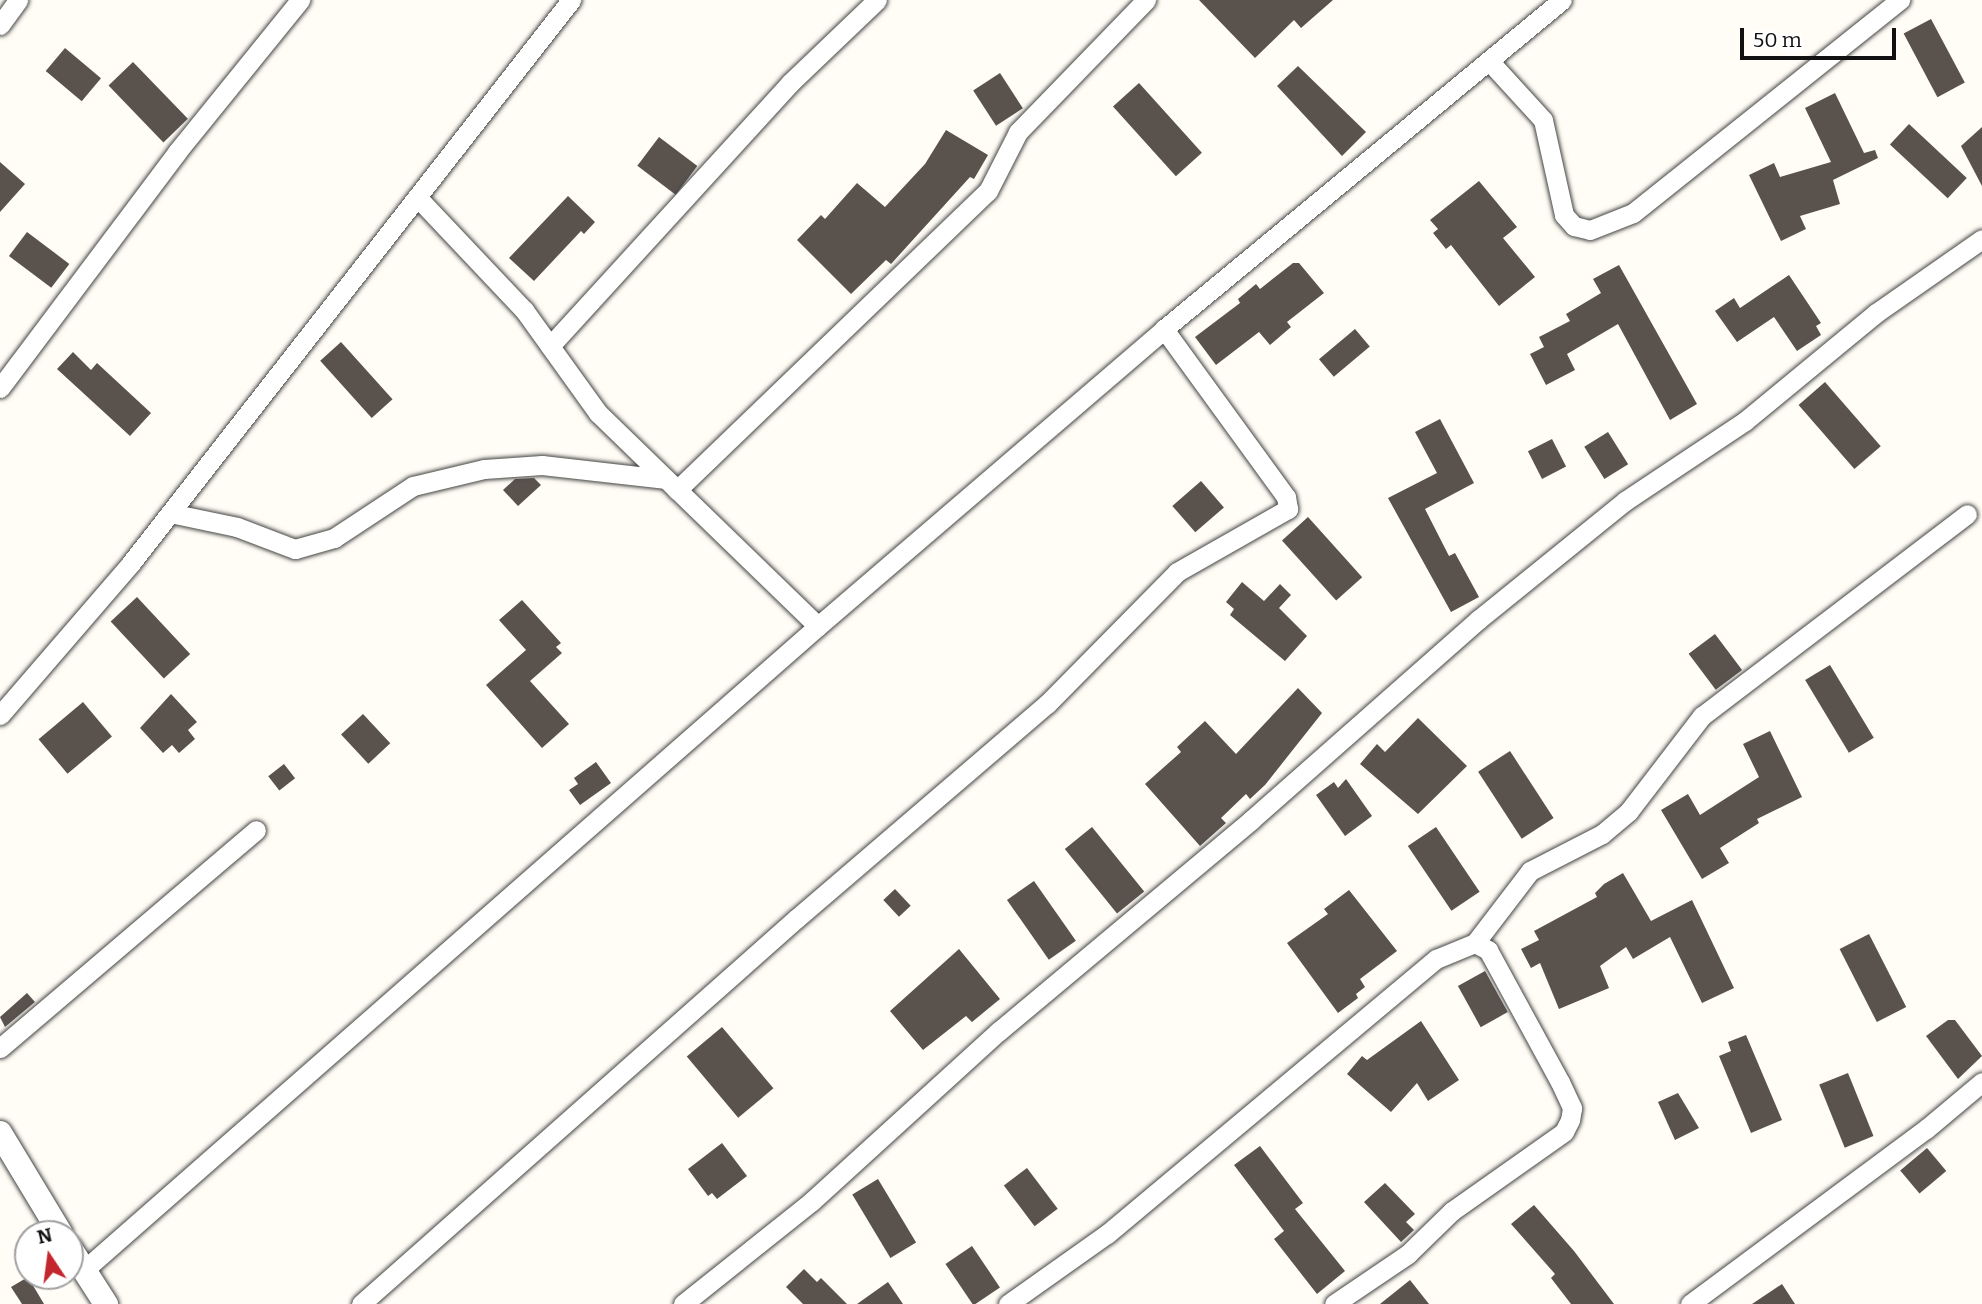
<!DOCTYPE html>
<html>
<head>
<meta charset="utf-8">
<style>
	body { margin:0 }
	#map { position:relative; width:1982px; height:1304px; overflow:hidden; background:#fffdf5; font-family:Bitter,serif }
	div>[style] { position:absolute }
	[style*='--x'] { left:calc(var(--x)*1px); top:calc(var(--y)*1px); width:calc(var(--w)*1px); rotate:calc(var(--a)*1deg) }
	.building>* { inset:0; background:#5a524d; transform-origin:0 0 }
	.roads { filter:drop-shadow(0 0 2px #444) drop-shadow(0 0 2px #444) }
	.minor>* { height:19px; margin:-9.5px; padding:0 9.5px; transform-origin:9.5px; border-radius:9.5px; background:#fff }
	.tertiary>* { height:24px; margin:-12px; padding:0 12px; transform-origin:12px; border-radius:12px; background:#fff }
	span { translate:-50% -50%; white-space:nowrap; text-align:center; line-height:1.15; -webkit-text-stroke:7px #fff; paint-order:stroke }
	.north { position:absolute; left:14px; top:1220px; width:70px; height:70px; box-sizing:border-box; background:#fff; border:2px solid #a0a0a0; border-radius:50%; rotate:347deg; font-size:19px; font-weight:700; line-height:28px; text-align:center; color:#111 }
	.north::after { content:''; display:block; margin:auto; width:24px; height:32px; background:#c4262e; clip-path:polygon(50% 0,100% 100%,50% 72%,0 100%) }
	.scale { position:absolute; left:1740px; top:28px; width:156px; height:32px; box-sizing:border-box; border:4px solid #111; border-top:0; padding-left:9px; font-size:21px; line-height:24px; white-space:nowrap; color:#111; -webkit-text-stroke:5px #fff; paint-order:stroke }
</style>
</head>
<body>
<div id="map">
	<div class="building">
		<div style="clip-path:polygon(1199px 0,1333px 0,1301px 28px,1294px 20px,1255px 58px)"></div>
		<div style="left:1931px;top:19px;width:72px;height:31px;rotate:62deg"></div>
		<div style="left:65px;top:48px;width:47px;height:30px;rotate:40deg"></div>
		<div style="left:133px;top:62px;width:79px;height:34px;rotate:46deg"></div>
		<div style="clip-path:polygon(1298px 66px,1366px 132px,1342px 156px,1277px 86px)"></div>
		<div style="left:1000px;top:73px;width:42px;height:32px;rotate:57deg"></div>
		<div style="left:1139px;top:83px;width:94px;height:35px;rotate:48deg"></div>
		<div style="clip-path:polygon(1835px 93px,1864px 153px,1875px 150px,1878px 158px,1833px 180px,1840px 204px,1800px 216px,1806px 229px,1781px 241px,1749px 175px,1774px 163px,1780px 177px,1831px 162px,1805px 108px)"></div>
		<div style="left:1909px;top:124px;width:79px;height:28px;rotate:43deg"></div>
		<div style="clip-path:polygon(1982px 127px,1982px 186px,1961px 146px)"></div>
		<div style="clip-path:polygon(946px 130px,988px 155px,974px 179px,970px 177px,891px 264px,886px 260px,851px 294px,797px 240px,821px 215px,825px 219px,857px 183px,885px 207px,925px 164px)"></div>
		<div style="left:659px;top:137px;width:48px;height:36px;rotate:37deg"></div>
		<div style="clip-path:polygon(0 162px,25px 184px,0 212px)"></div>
		<div style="clip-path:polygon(1479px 181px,1517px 227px,1503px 238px,1535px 277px,1499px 306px,1451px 245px,1446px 249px,1433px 233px,1438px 229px,1430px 220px)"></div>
		<div style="clip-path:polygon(568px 196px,595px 222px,584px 234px,581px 231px,534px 281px,509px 258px)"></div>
		<div style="left:27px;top:232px;width:53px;height:30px;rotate:37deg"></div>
		<div style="clip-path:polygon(1293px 263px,1299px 263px,1324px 293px,1287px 322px,1291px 327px,1270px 345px,1259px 332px,1216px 365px,1195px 337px,1240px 303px,1238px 299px,1256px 284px,1260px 289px)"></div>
		<div style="clip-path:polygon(1619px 265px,1697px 404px,1670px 420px,1618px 324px,1567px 354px,1575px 370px,1546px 385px,1530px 354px,1544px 347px,1539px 337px,1570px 321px,1566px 314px,1601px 293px,1593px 279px)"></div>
		<div style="clip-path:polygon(1789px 275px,1821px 323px,1816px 326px,1821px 335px,1797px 351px,1774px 317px,1737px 342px,1715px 311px,1734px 298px,1740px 308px)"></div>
		<div style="left:1355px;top:329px;width:23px;height:47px;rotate:50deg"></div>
		<div style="left:341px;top:342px;width:77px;height:28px;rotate:48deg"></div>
		<div style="clip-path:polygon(73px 352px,91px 370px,97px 363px,151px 413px,130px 436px,57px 369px)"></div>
		<div style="left:1825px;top:382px;width:85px;height:35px;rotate:49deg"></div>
		<div style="clip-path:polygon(1440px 419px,1474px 483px,1425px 509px,1449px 556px,1455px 553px,1479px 597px,1451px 612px,1388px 498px,1437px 473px,1415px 432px)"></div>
		<div style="left:1608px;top:432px;width:38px;height:28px;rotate:58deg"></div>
		<div style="left:1552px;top:439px;width:31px;height:27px;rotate:63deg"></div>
		<div style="clip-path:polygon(534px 478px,541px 485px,518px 506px,503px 490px,515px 479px)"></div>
		<div style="left:1201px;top:481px;width:35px;height:38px;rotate:49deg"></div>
		<div style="left:1308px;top:517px;width:81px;height:35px;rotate:48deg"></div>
		<div style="clip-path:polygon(1242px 582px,1264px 601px,1280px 584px,1291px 595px,1279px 608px,1307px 636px,1285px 661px,1230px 615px,1234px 609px,1226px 602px)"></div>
		<div style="left:137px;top:597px;width:78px;height:36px;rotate:47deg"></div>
		<div style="clip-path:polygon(522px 600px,561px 643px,556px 647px,562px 653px,530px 681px,569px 724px,542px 748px,486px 685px,526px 650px,499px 620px)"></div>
		<div style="left:1715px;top:634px;width:45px;height:33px;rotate:53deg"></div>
		<div style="left:1830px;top:665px;width:85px;height:29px;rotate:59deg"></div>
		<div style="clip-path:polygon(1298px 688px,1322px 713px,1265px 785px,1250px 799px,1246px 794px,1221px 818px,1226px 823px,1200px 846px,1145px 784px,1181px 752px,1177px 747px,1205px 721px,1236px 754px)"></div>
		<div style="clip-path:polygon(171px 694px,197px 722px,188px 730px,195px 739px,179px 753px,172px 745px,163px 753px,140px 728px)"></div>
		<div style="left:83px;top:702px;width:45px;height:58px;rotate:50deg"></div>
		<div style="left:363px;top:714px;width:40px;height:30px;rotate:47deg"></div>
		<div style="clip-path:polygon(1418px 718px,1467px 766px,1418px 814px,1360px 764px,1377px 744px,1385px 752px)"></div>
		<div style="clip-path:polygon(1770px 731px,1802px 797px,1757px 819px,1759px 823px,1720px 848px,1729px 863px,1702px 879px,1661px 810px,1688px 794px,1700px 815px,1759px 777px,1743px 744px)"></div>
		<div style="left:1510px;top:751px;width:80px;height:38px;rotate:57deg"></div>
		<div style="clip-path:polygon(596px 762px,611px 783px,580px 805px,569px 790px,578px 784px,574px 778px)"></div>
		<div style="left:284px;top:764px;width:18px;height:20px;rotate:52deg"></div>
		<div style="clip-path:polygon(1346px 779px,1372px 816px,1345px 836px,1316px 795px,1334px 782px,1338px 788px)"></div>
		<div style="left:1092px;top:827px;width:83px;height:35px;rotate:51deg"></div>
		<div style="left:1436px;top:827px;width:78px;height:34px;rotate:56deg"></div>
		<div style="clip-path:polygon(1623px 873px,1651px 921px,1692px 900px,1734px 988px,1702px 1003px,1670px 937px,1633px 959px,1626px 947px,1600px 966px,1609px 988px,1559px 1009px,1540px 963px,1531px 968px,1521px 949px,1539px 940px,1534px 931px,1597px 897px,1595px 893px,1604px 884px)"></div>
		<div style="left:1034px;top:881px;width:73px;height:33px;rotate:55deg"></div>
		<div style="left:895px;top:889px;width:23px;height:16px;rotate:47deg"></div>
		<div style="clip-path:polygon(1349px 890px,1397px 951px,1360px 979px,1365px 987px,1356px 994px,1358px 998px,1338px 1013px,1287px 943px,1328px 914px,1324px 909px)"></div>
		<div style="left:1869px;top:934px;width:82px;height:33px;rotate:63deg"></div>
		<div style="clip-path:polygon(959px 949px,1000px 999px,972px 1022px,966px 1016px,923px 1050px,890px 1011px)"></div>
		<div style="left:1485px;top:971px;width:47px;height:31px;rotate:61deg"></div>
		<div style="clip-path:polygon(27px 993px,35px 1002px,5px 1027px,0 1017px)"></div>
		<div style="clip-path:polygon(1948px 1020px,1955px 1020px,1982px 1056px,1958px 1079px,1926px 1036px)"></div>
		<div style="clip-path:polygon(1421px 1021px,1459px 1080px,1428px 1101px,1417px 1083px,1391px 1112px,1347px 1074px,1362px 1056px,1367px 1060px)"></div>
		<div style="left:722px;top:1027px;width:80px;height:46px;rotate:50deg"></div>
		<div style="clip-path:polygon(1746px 1035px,1782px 1120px,1751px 1133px,1719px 1056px,1731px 1051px,1728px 1042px)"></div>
		<div style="left:1848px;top:1073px;width:68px;height:31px;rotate:68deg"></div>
		<div style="clip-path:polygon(1678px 1093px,1699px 1128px,1675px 1140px,1658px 1102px)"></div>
		<div style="clip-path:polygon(722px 1143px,747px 1176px,717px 1199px,712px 1193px,708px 1196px,688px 1169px)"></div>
		<div style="clip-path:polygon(1260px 1146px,1303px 1203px,1295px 1209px,1345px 1271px,1317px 1294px,1274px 1239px,1284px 1231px,1234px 1165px)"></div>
		<div style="left:1927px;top:1148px;width:30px;height:35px;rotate:50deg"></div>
		<div style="left:1027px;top:1168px;width:51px;height:29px;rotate:53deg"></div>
		<div style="left:878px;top:1179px;width:74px;height:30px;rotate:59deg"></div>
		<div style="clip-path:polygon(1385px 1183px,1415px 1214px,1406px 1222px,1414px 1230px,1401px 1242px,1364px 1202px)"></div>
		<div style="clip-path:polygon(1534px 1205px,1574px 1251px,1614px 1304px,1571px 1304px,1551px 1278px,1555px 1274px,1511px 1224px)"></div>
		<div style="left:972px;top:1246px;width:50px;height:32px;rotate:56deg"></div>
		<div style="clip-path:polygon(804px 1269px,817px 1282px,821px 1278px,847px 1304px,803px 1304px,786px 1287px)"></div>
		<div style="clip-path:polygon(28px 1277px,44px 1304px,22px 1304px,11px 1287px)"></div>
		<div style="clip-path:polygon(1410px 1280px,1429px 1304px,1380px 1304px)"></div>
		<div style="clip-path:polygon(888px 1282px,903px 1304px,857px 1304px)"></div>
		<div style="clip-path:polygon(1782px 1284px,1795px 1304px,1752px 1304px)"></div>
	</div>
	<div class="roads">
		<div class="minor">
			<div style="--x:0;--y:25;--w:31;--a:-54"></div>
			<div style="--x:1491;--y:63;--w:77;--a:47.6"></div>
			<div style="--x:1543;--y:120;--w:97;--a:77.5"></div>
			<div style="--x:1564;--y:215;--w:15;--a:48"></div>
			<div style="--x:1574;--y:226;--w:16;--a:14"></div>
			<div style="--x:1590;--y:230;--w:46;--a:-21.6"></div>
			<div style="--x:1633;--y:213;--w:342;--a:-38.6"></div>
			<div style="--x:417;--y:197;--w:156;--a:46.6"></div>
			<div style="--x:524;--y:310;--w:127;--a:54.3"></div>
			<div style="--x:598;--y:413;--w:306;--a:44.1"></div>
			<div style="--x:550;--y:346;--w:356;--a:-47.6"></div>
			<div style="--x:790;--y:83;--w:120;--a:-43.7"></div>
			<div style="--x:0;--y:388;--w:295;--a:-53.1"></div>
			<div style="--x:177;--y:152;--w:196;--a:-51"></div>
			<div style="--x:677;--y:490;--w:431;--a:-43.9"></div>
			<div style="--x:988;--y:191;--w:66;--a:-63"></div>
			<div style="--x:1018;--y:132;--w:184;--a:-45.9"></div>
			<div style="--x:170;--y:513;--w:68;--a:11.8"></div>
			<div style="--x:237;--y:527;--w:62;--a:20.8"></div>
			<div style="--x:295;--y:549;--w:41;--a:-15.8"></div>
			<div style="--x:334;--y:538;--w:95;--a:-33.4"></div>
			<div style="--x:413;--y:486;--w:73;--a:-13.5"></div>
			<div style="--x:484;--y:469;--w:58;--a:-3.9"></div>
			<div style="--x:542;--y:465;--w:123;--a:6.5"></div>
			<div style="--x:0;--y:715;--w:201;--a:-49.2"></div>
			<div style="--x:131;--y:563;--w:715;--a:-51.99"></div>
			<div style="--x:1475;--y:943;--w:91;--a:-52.6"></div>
			<div style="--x:1530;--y:871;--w:81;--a:-27.2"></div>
			<div style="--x:1602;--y:834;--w:35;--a:-40"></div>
			<div style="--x:1629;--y:811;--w:120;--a:-52.5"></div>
			<div style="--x:1702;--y:716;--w:333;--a:-37.3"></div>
			<div style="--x:0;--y:1048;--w:336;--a:-40.4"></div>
			<div style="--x:84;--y:1270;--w:976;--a:-41.26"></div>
			<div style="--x:818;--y:626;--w:456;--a:-40.6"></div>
			<div style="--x:1164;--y:329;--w:516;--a:-39.58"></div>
			<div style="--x:361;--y:1304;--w:582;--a:-41.52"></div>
			<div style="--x:797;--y:918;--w:329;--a:-40.6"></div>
			<div style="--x:1047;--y:704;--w:185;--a:-45.4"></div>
			<div style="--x:1177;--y:572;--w:128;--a:-29.6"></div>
			<div style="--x:1288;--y:509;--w:12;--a:-99"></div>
			<div style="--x:1286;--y:497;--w:208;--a:-126"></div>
			<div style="--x:683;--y:1304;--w:165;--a:-38.6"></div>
			<div style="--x:812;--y:1201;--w:253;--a:-42.3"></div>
			<div style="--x:999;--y:1031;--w:329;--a:-39.9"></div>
			<div style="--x:1251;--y:820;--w:303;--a:-41.4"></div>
			<div style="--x:1478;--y:620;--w:189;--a:-39"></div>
			<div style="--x:1625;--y:501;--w:144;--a:-33.7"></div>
			<div style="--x:1745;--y:421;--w:170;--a:-39.5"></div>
			<div style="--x:1876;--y:313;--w:129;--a:-34.9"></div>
			<div style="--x:1008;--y:1304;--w:121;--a:-35.3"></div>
			<div style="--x:1107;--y:1234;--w:429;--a:-39.9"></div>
			<div style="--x:1436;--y:959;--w:42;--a:-22.3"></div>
			<div style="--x:1475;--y:943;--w:15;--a:28"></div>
			<div style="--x:1488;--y:950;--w:150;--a:61.4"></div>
			<div style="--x:1560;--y:1082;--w:29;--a:65"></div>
			<div style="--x:1572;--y:1108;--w:12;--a:99"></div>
			<div style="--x:1570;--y:1120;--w:13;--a:117"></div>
			<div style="--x:1564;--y:1132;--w:137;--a:144.8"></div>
			<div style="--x:1452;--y:1211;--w:62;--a:135.7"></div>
			<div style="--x:1408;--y:1254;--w:89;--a:146"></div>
			<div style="--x:1690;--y:1304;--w:294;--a:-36.6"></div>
			<div style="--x:1926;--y:1129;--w:73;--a:-40"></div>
		</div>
		<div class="tertiary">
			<div style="--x:0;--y:1133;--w:118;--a:58.9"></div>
			<div style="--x:70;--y:1248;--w:67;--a:57.3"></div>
		</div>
	</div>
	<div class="north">N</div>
	<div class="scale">50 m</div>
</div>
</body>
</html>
